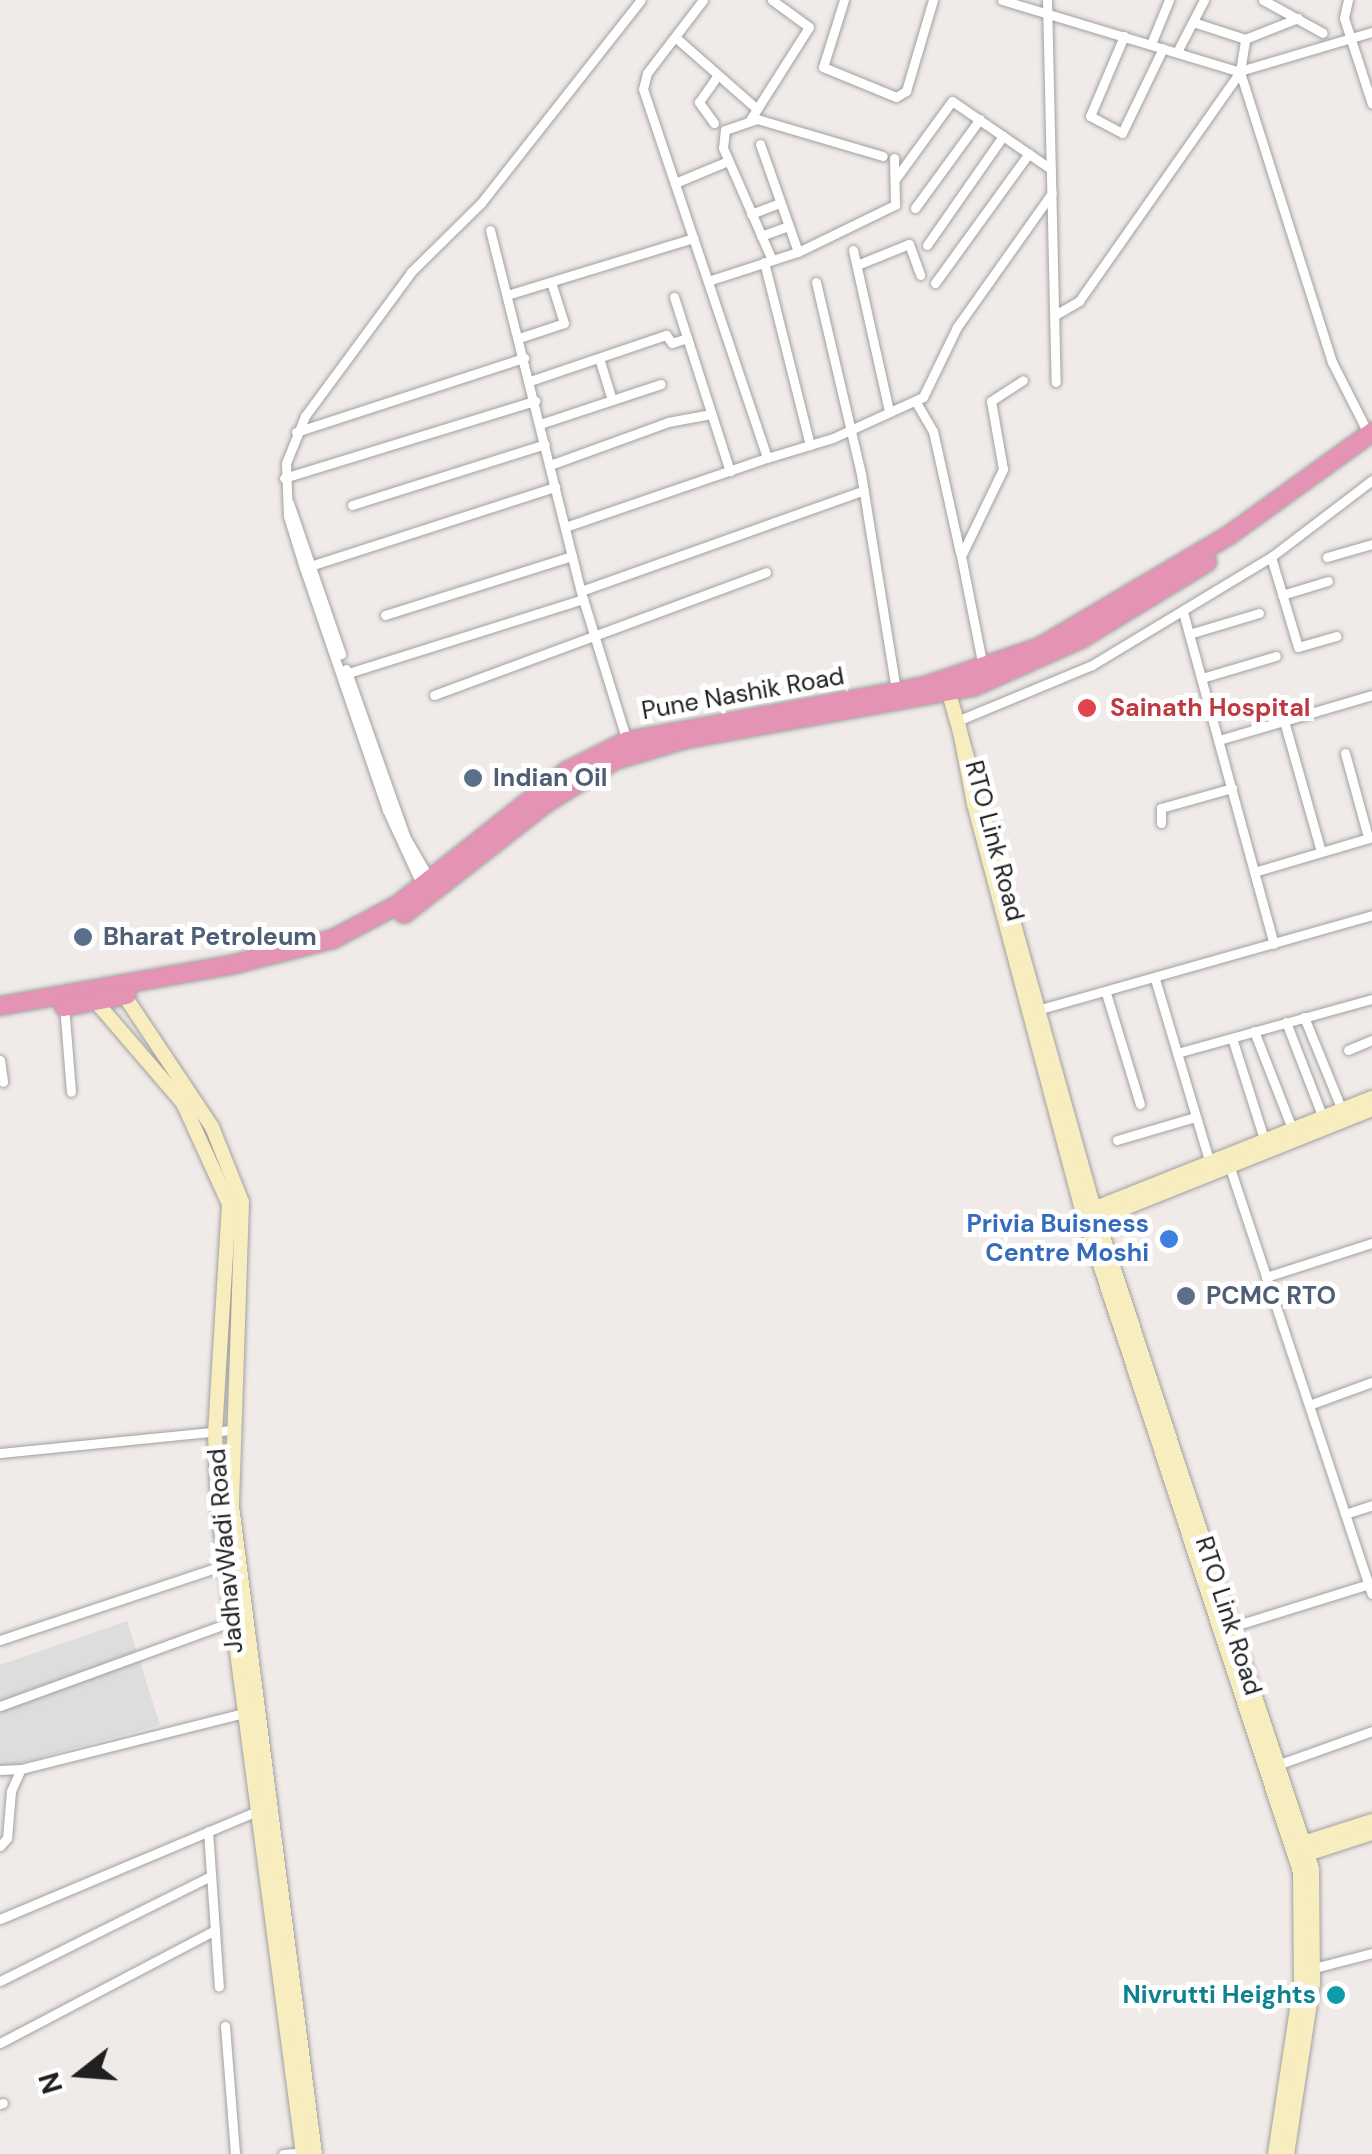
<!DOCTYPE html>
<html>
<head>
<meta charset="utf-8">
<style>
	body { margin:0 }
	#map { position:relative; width:1372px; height:2154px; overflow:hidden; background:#f0ebe8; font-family:"DM Sans",sans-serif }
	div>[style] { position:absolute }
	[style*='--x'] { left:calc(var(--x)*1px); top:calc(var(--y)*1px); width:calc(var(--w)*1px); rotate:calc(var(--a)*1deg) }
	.residential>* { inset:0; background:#deddde }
	.roads { filter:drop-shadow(0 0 2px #a1a1a1) drop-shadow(0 0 2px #a1a1a1) }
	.street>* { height:9px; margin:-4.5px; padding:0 4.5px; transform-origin:4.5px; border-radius:4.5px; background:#fff }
	.secondary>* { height:14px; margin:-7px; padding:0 7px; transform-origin:7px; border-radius:7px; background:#f7edbf }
	.highway>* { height:18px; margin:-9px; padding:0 9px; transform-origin:9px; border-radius:9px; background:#e493b4 }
	.dots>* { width:28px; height:28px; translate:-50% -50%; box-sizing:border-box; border:5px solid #fff; border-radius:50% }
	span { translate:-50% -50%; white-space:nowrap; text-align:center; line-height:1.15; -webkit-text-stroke:10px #fff; paint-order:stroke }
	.street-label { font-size:25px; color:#202020 }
	.health-label { font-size:25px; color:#be3a42; font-weight:700 }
	.left { translate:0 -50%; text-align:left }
	.service-label { font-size:25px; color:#4e5e75; font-weight:700 }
	.shop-label { font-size:25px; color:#366cbe; font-weight:700 }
	.right { translate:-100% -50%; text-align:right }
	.culture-label { font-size:25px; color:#0d838f; font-weight:700 }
	.north { position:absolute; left:30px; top:2024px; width:100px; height:100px; -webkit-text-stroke:8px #fff; paint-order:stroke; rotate:253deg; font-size:28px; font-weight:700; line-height:40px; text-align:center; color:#202020 }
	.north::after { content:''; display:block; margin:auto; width:35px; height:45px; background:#202020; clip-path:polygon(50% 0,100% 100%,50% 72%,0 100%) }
</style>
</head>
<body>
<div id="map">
	<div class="residential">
		<div style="clip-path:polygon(127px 1621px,160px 1725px,0 1768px,0 1665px)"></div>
	</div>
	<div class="roads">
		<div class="street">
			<div style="--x:703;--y:0;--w:92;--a:127.5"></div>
			<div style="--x:647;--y:73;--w:16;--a:104"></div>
			<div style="--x:643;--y:89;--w:389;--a:71.4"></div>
			<div style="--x:767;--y:458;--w:69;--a:-16.9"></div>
			<div style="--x:833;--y:438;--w:99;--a:-24.5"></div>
			<div style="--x:923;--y:397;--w:78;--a:-64.1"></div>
			<div style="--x:957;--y:327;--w:164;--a:-54.7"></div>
			<div style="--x:844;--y:0;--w:70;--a:107.4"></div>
			<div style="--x:823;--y:67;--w:79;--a:22.3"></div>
			<div style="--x:896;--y:97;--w:12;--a:-31"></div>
			<div style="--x:906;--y:91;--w:95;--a:-73.5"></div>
			<div style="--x:1002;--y:0;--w:249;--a:16.8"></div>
			<div style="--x:1240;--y:72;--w:304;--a:72.4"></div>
			<div style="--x:1332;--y:362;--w:82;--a:63.1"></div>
			<div style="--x:1047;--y:0;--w:382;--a:88.7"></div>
			<div style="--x:1263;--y:0;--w:68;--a:28.8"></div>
			<div style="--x:1348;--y:0;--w:18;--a:103"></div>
			<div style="--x:1344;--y:18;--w:90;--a:72"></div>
			<div style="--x:1193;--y:22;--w:55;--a:18.1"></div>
			<div style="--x:1124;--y:36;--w:87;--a:113"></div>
			<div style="--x:1090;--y:116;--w:36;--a:28"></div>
			<div style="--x:1122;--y:133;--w:94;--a:-64.2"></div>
			<div style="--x:675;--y:37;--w:109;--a:41.3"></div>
			<div style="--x:1151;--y:44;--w:48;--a:-67.8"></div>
			<div style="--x:1177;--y:52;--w:59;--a:-62.6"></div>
			<div style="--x:1240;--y:71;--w:138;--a:-16.5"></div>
			<div style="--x:750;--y:120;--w:110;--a:-57.6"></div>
			<div style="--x:809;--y:27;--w:46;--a:-143.9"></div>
			<div style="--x:714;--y:123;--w:26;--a:-126"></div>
			<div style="--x:699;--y:102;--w:33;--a:-55"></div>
			<div style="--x:760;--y:144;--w:114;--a:70.6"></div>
			<div style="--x:896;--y:178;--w:95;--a:-54"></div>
			<div style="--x:952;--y:101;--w:120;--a:34.5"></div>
			<div style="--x:675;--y:183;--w:57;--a:-22.5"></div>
			<div style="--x:915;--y:208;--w:110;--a:-53.9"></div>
			<div style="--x:751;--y:214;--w:31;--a:-21"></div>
			<div style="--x:490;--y:230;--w:381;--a:75.9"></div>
			<div style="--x:583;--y:599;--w:149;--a:72.8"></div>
			<div style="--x:761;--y:236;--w:29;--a:-20"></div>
			<div style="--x:927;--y:245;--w:133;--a:-55.1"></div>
			<div style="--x:853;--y:250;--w:165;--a:77.4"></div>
			<div style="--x:772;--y:260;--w:122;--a:-113.6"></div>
			<div style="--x:723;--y:148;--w:18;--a:-84"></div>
			<div style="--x:725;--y:130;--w:34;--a:-19"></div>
			<div style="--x:757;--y:119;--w:131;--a:16.4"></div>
			<div style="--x:764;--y:262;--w:189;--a:75.9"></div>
			<div style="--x:857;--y:265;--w:56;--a:-22"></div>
			<div style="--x:909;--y:244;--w:33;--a:70"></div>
			<div style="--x:708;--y:281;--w:95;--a:-17.9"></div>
			<div style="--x:798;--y:252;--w:108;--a:-25.9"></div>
			<div style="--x:895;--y:205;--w:47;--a:-91.2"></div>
			<div style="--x:816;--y:282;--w:197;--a:76.8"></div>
			<div style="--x:861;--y:474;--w:220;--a:80.8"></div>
			<div style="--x:935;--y:283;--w:160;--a:-54.1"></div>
			<div style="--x:507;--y:295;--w:195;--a:-17"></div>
			<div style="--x:674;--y:297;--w:183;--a:72.2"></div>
			<div style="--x:1055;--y:315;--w:28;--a:-30"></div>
			<div style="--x:1079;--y:301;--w:280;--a:-54.9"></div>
			<div style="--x:1240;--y:72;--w:33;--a:-81"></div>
			<div style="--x:1245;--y:39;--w:57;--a:-21.6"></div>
			<div style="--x:519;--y:338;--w:47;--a:-18.4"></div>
			<div style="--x:564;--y:323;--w:43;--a:-107.6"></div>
			<div style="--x:599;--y:358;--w:44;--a:72.8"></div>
			<div style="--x:530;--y:381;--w:144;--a:-18.7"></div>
			<div style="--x:666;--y:335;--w:10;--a:53"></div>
			<div style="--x:672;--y:343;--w:16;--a:-18"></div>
			<div style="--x:916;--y:402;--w:34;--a:60"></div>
			<div style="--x:933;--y:431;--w:125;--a:77.5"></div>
			<div style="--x:540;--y:424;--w:127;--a:-18.3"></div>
			<div style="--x:296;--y:432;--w:240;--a:-18"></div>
			<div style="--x:550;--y:465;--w:126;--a:-20"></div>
			<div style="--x:668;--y:422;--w:44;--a:-10.5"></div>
			<div style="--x:284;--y:478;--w:263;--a:-17.1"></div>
			<div style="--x:289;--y:503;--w:160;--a:71"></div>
			<div style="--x:352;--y:505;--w:202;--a:-17.5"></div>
			<div style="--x:565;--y:527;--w:213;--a:-18.9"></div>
			<div style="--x:1271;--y:557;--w:94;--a:73.3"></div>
			<div style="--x:1298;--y:647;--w:40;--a:-16"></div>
			<div style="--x:1327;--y:557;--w:47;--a:-16.1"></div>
			<div style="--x:307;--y:567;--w:261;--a:-17.9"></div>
			<div style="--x:581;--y:591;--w:300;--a:-19.6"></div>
			<div style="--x:1282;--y:595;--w:48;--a:-16.9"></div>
			<div style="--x:1183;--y:612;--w:344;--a:74.7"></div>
			<div style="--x:385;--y:615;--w:196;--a:-17.5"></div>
			<div style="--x:1189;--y:634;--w:73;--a:-16.7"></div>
			<div style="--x:983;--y:667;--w:113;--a:-101.2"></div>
			<div style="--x:961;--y:556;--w:97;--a:-64.2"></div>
			<div style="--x:1003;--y:469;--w:69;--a:-100"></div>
			<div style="--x:991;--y:401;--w:38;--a:-33"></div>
			<div style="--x:346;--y:669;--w:179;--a:70.5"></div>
			<div style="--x:406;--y:838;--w:50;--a:59.8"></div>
			<div style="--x:342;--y:675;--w:253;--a:-17.5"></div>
			<div style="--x:1202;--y:678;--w:77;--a:-16.6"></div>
			<div style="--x:434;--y:695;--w:354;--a:-20.3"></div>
			<div style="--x:957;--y:721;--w:146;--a:-22.5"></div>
			<div style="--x:1092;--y:665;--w:209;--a:-31.1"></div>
			<div style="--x:1271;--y:557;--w:127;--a:-37.3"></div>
			<div style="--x:1284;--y:721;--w:136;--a:74.2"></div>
			<div style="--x:1219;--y:740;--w:159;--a:-16.4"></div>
			<div style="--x:1345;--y:753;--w:87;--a:74.7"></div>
			<div style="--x:1161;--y:823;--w:15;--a:-90"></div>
			<div style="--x:1161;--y:808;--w:74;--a:-15.7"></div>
			<div style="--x:1254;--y:872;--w:123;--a:-16.5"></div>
			<div style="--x:423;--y:888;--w:86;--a:-114.8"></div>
			<div style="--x:387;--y:810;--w:256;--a:-108.9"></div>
			<div style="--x:304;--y:568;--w:54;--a:-107.1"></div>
			<div style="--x:288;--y:516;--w:53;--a:-92.2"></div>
			<div style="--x:286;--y:463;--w:51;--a:-68"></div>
			<div style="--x:305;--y:416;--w:179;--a:-53.6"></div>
			<div style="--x:411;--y:272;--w:98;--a:-44.6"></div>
			<div style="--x:481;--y:203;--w:258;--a:-51.8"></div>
			<div style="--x:1155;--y:979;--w:196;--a:73.4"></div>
			<div style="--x:1106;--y:993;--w:116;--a:73"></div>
			<div style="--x:64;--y:1005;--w:87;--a:85.4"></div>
			<div style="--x:1037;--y:1010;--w:348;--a:-15.8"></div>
			<div style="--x:1304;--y:1017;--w:100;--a:67.8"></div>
			<div style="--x:1286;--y:1022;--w:103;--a:68.9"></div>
			<div style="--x:1254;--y:1031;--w:107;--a:68.7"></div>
			<div style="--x:1232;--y:1038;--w:109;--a:72.4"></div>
			<div style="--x:1348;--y:1050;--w:26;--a:-23"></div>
			<div style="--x:1177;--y:1053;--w:202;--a:-15.5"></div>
			<div style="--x:0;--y:1060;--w:22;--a:82"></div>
			<div style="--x:1117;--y:1140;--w:81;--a:-16.4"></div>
			<div style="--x:1229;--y:1165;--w:452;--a:71.6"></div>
			<div style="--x:1266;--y:1277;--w:111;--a:-17.8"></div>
			<div style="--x:1309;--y:1405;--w:67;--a:-20.1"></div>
			<div style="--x:0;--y:1453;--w:231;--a:-5.7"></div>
			<div style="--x:1345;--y:1514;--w:28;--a:-18"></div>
			<div style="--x:1231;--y:1627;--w:145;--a:-17.3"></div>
			<div style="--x:0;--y:1640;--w:243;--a:-18.5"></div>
			<div style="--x:0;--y:1706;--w:246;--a:-20"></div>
			<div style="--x:1277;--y:1765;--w:101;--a:-19.7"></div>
			<div style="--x:0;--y:1770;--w:21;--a:-3"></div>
			<div style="--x:208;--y:1831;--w:156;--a:86"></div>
			<div style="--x:0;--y:1846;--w:11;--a:-49"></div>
			<div style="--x:7;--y:1838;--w:47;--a:-85.1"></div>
			<div style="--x:11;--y:1791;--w:24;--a:-66"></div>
			<div style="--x:21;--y:1769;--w:234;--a:-14.1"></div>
			<div style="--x:0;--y:1919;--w:276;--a:-22.8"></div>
			<div style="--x:1314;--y:1968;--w:60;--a:-14.5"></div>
			<div style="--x:0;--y:1981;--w:236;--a:-26.5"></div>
			<div style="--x:225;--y:2026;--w:128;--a:85.5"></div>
			<div style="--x:0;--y:2043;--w:243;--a:-27.7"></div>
			<div style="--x:0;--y:2104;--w:3;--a:-18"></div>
			<div style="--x:283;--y:2154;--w:22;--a:-5"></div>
		</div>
		<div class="secondary">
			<div style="--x:949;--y:693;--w:536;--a:74.3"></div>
			<div style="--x:1094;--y:1209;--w:695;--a:71.72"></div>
			<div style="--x:1312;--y:1869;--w:114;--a:89.5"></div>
			<div style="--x:1313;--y:1983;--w:173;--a:98.6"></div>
			<div style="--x:959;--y:726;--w:79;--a:79.1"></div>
			<div style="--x:974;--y:804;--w:423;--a:75.1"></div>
			<div style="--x:1083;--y:1213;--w:694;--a:71.77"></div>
			<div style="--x:1300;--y:1872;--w:110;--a:89.5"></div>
			<div style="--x:1301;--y:1982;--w:174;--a:98.6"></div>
			<div style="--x:120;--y:989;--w:166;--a:56.3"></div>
			<div style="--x:212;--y:1127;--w:81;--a:68.2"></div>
			<div style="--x:242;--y:1202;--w:304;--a:91.9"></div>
			<div style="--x:232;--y:1506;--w:653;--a:82.7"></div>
			<div style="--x:91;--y:996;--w:141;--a:49.3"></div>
			<div style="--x:183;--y:1103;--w:111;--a:65.5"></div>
			<div style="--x:229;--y:1204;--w:229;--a:93.5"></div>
			<div style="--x:215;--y:1433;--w:74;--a:87.7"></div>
			<div style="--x:218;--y:1507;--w:653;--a:82.52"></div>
			<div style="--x:1088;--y:1211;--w:306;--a:-21.7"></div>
			<div style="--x:1090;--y:1222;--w:304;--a:-21.8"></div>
			<div style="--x:1297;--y:1845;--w:79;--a:-17.7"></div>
			<div style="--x:1301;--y:1856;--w:75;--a:-17.9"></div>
		</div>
		<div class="highway">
			<div style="--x:404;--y:914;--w:180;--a:-38"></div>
			<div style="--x:546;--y:803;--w:81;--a:-31.9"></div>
			<div style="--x:615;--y:760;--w:74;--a:-16.5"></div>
			<div style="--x:686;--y:739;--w:292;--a:-10.3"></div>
			<div style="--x:973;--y:687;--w:118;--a:-24"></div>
			<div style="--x:1081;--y:639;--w:148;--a:-31.4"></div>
			<div style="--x:0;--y:1006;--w:239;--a:-10.1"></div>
			<div style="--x:235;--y:964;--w:101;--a:-14.3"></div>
			<div style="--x:333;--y:939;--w:75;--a:-27.9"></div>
			<div style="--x:399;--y:904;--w:214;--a:-38.4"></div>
			<div style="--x:567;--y:771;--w:67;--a:-26.6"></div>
			<div style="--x:627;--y:741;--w:300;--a:-10.4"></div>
			<div style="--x:922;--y:687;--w:125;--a:-18.7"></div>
			<div style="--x:1040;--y:647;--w:218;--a:-30.6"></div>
			<div style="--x:1228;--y:536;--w:178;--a:-35.8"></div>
			<div style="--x:64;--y:1007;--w:64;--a:-10.8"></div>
		</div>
	</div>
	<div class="dots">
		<div style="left:1087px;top:708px;background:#e0444e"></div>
		<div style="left:473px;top:778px;background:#5c6f8a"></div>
		<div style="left:83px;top:937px;background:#5c6f8a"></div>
		<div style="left:1169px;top:1239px;background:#3f7fe0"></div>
		<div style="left:1186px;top:1296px;background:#5c6f8a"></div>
		<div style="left:1336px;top:1995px;background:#0f9aa8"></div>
	</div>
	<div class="street-label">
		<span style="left:743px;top:694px;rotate:-10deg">Pune Nashik Road</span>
		<span style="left:994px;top:841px;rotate:75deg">RTO Link Road</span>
		<span style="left:226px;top:1551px;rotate:-95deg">JadhavWadi Road</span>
		<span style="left:1228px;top:1616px;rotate:72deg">RTO Link Road</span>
	</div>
	<div class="health-label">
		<span class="left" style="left:1110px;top:708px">Sainath Hospital</span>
	</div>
	<div class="service-label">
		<span class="left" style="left:493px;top:778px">Indian Oil</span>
		<span class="left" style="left:103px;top:937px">Bharat Petroleum</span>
		<span class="left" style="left:1206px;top:1296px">PCMC RTO</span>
	</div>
	<div class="shop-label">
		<span class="right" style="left:1149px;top:1239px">Privia Buisness<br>Centre Moshi</span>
	</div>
	<div class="culture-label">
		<span class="right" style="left:1316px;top:1995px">Nivrutti Heights</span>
	</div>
	<div class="north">N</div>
</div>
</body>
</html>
